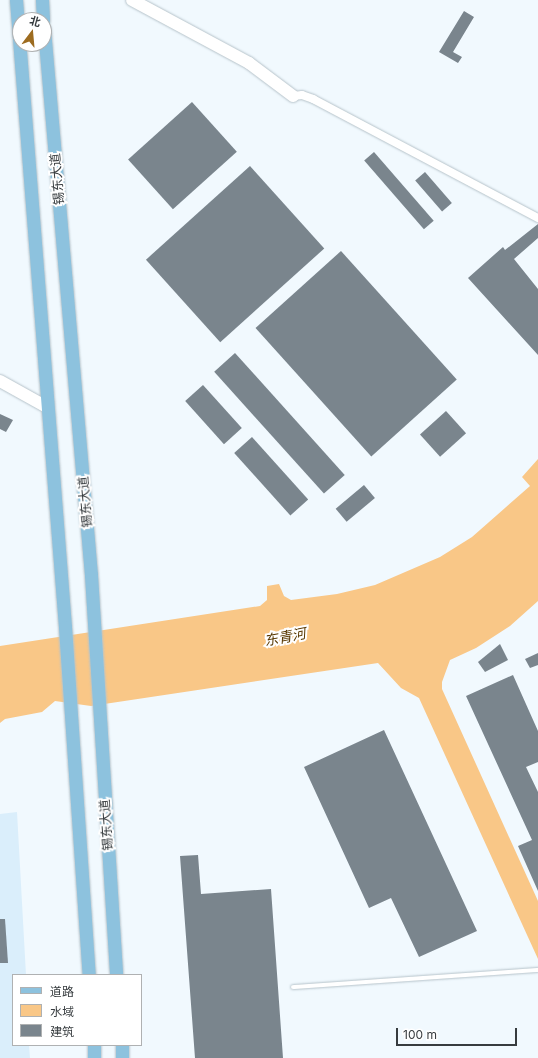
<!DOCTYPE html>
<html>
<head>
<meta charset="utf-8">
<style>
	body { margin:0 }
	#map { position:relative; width:538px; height:1058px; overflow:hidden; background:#f1f9fe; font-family:Inter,"Noto Sans SC",sans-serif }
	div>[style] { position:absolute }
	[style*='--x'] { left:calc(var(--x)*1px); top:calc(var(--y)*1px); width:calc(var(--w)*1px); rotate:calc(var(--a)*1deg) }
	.built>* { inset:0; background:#daeefb }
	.water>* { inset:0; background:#f9c787 }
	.building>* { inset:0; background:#7a858d; transform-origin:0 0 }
	.roads { filter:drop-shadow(0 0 1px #b6c3ca) drop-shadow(0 0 1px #b6c3ca) }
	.lane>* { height:4px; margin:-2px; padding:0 2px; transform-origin:2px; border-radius:2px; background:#fff }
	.street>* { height:8px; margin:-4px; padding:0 4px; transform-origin:4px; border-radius:4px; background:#fff }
	.secondary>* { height:12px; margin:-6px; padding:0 6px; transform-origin:6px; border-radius:6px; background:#fff }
	.primary>* { height:13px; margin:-6.5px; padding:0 6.5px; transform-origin:6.5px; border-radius:6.5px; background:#8dc2de }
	span { translate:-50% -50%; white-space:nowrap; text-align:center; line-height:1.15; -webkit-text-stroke:4px #fff; paint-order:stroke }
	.street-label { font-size:13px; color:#373c3f }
	.water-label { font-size:14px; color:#573701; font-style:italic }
	.legend { position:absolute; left:12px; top:974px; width:130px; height:72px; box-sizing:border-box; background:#fff; border:1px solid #afb1b2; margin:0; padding:5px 7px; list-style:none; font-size:12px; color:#373c3f }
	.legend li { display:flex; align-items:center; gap:8px; height:20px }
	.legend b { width:20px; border:1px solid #afb1b2 }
	.north { position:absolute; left:12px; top:12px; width:40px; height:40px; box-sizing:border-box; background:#fff; border:1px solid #afb1b2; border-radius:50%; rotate:16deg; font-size:11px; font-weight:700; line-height:16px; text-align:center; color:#373c3f }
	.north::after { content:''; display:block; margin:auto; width:14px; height:18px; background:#9d6c20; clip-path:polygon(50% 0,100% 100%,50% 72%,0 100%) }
	.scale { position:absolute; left:396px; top:1028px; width:121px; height:18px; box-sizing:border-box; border:2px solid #373c3f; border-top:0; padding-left:5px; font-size:12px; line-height:14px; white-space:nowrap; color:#373c3f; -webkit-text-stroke:3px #fff; paint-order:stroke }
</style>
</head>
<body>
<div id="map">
	<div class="built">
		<div style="clip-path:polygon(17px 812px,26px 975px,13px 975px,13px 1045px,29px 1045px,30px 1058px,0 1058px,0 814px)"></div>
	</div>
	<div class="water">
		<div style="clip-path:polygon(538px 459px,538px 601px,510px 626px,476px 648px,450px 660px,442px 682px,442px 689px,538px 901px,538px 959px,419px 698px,401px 688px,378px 663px,91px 706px,55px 701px,42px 712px,5px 719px,0 723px,0 646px,260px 606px,267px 600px,267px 586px,279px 584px,284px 596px,291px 600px,337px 594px,375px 585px,440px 557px,472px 537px,530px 486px,522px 477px)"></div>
	</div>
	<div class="building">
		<div style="clip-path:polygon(464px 11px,474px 17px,453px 52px,462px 57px,458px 63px,439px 52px)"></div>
		<div style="left:192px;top:102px;width:67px;height:86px;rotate:48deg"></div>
		<div style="left:374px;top:152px;width:91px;height:13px;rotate:49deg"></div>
		<div style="left:250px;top:166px;width:111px;height:140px;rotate:48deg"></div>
		<div style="left:425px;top:172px;width:41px;height:13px;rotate:49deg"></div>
		<div style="clip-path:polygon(538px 224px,538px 238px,514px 259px,538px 289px,538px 355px,468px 278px,503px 247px,505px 250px)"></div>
		<div style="left:341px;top:251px;width:173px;height:115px;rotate:48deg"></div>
		<div style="left:235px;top:353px;width:164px;height:28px;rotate:48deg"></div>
		<div style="left:203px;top:385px;width:58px;height:24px;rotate:48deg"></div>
		<div style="left:446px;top:411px;width:30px;height:35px;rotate:48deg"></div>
		<div style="clip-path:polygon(0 414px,13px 420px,6px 432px,0 429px)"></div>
		<div style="left:252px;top:437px;width:84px;height:24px;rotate:48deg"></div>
		<div style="left:364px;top:485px;width:17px;height:37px;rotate:50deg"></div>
		<div style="clip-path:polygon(500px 644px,508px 660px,485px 672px,478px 662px)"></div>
		<div style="clip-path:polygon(538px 653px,538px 665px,530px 668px,525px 659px)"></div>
		<div style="clip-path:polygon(513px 675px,538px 731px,538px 762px,526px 767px,538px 792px,538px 891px,518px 846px,532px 840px,466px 696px)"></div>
		<div style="clip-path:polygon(384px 730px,477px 931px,419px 957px,391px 898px,369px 908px,304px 767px)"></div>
		<div style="clip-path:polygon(198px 855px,201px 894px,271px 889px,283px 1058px,195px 1058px,180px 856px)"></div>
		<div style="clip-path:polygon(0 919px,5px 919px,8px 963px,0 963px)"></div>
	</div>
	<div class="roads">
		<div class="lane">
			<div style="--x:293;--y:987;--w:246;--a:-4"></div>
		</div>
		<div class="street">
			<div style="--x:293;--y:96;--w:9;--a:-6"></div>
			<div style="--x:302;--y:95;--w:12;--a:20"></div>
			<div style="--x:313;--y:99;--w:255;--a:27.9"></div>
		</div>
		<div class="secondary">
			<div style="--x:132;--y:0;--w:133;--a:28.3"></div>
			<div style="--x:249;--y:63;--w:55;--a:36.9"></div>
			<div style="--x:0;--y:381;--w:54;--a:29"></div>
		</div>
		<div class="primary">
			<div style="--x:16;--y:0;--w:629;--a:85.53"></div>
			<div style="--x:65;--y:627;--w:349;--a:86.1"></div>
			<div style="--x:42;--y:0;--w:20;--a:87"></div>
			<div style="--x:44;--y:29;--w:548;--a:85.08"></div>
			<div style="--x:91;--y:575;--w:401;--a:86.4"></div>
			<div style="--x:94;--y:1045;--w:13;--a:90"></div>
			<div style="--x:122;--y:1045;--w:13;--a:90"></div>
		</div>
	</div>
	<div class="street-label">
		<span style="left:57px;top:179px;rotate:-95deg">锡东大道</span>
		<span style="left:85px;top:502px;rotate:-95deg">锡东大道</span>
		<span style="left:106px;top:825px;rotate:-94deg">锡东大道</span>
	</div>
	<div class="water-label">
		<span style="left:285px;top:637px;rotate:-11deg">东青河</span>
	</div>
	<ul class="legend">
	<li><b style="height:5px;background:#8dc2de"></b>道路</li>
	<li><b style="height:11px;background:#f9c787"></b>水域</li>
	<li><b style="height:11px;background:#7a858d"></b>建筑</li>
	</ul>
	<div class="north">北</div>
	<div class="scale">100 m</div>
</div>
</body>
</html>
